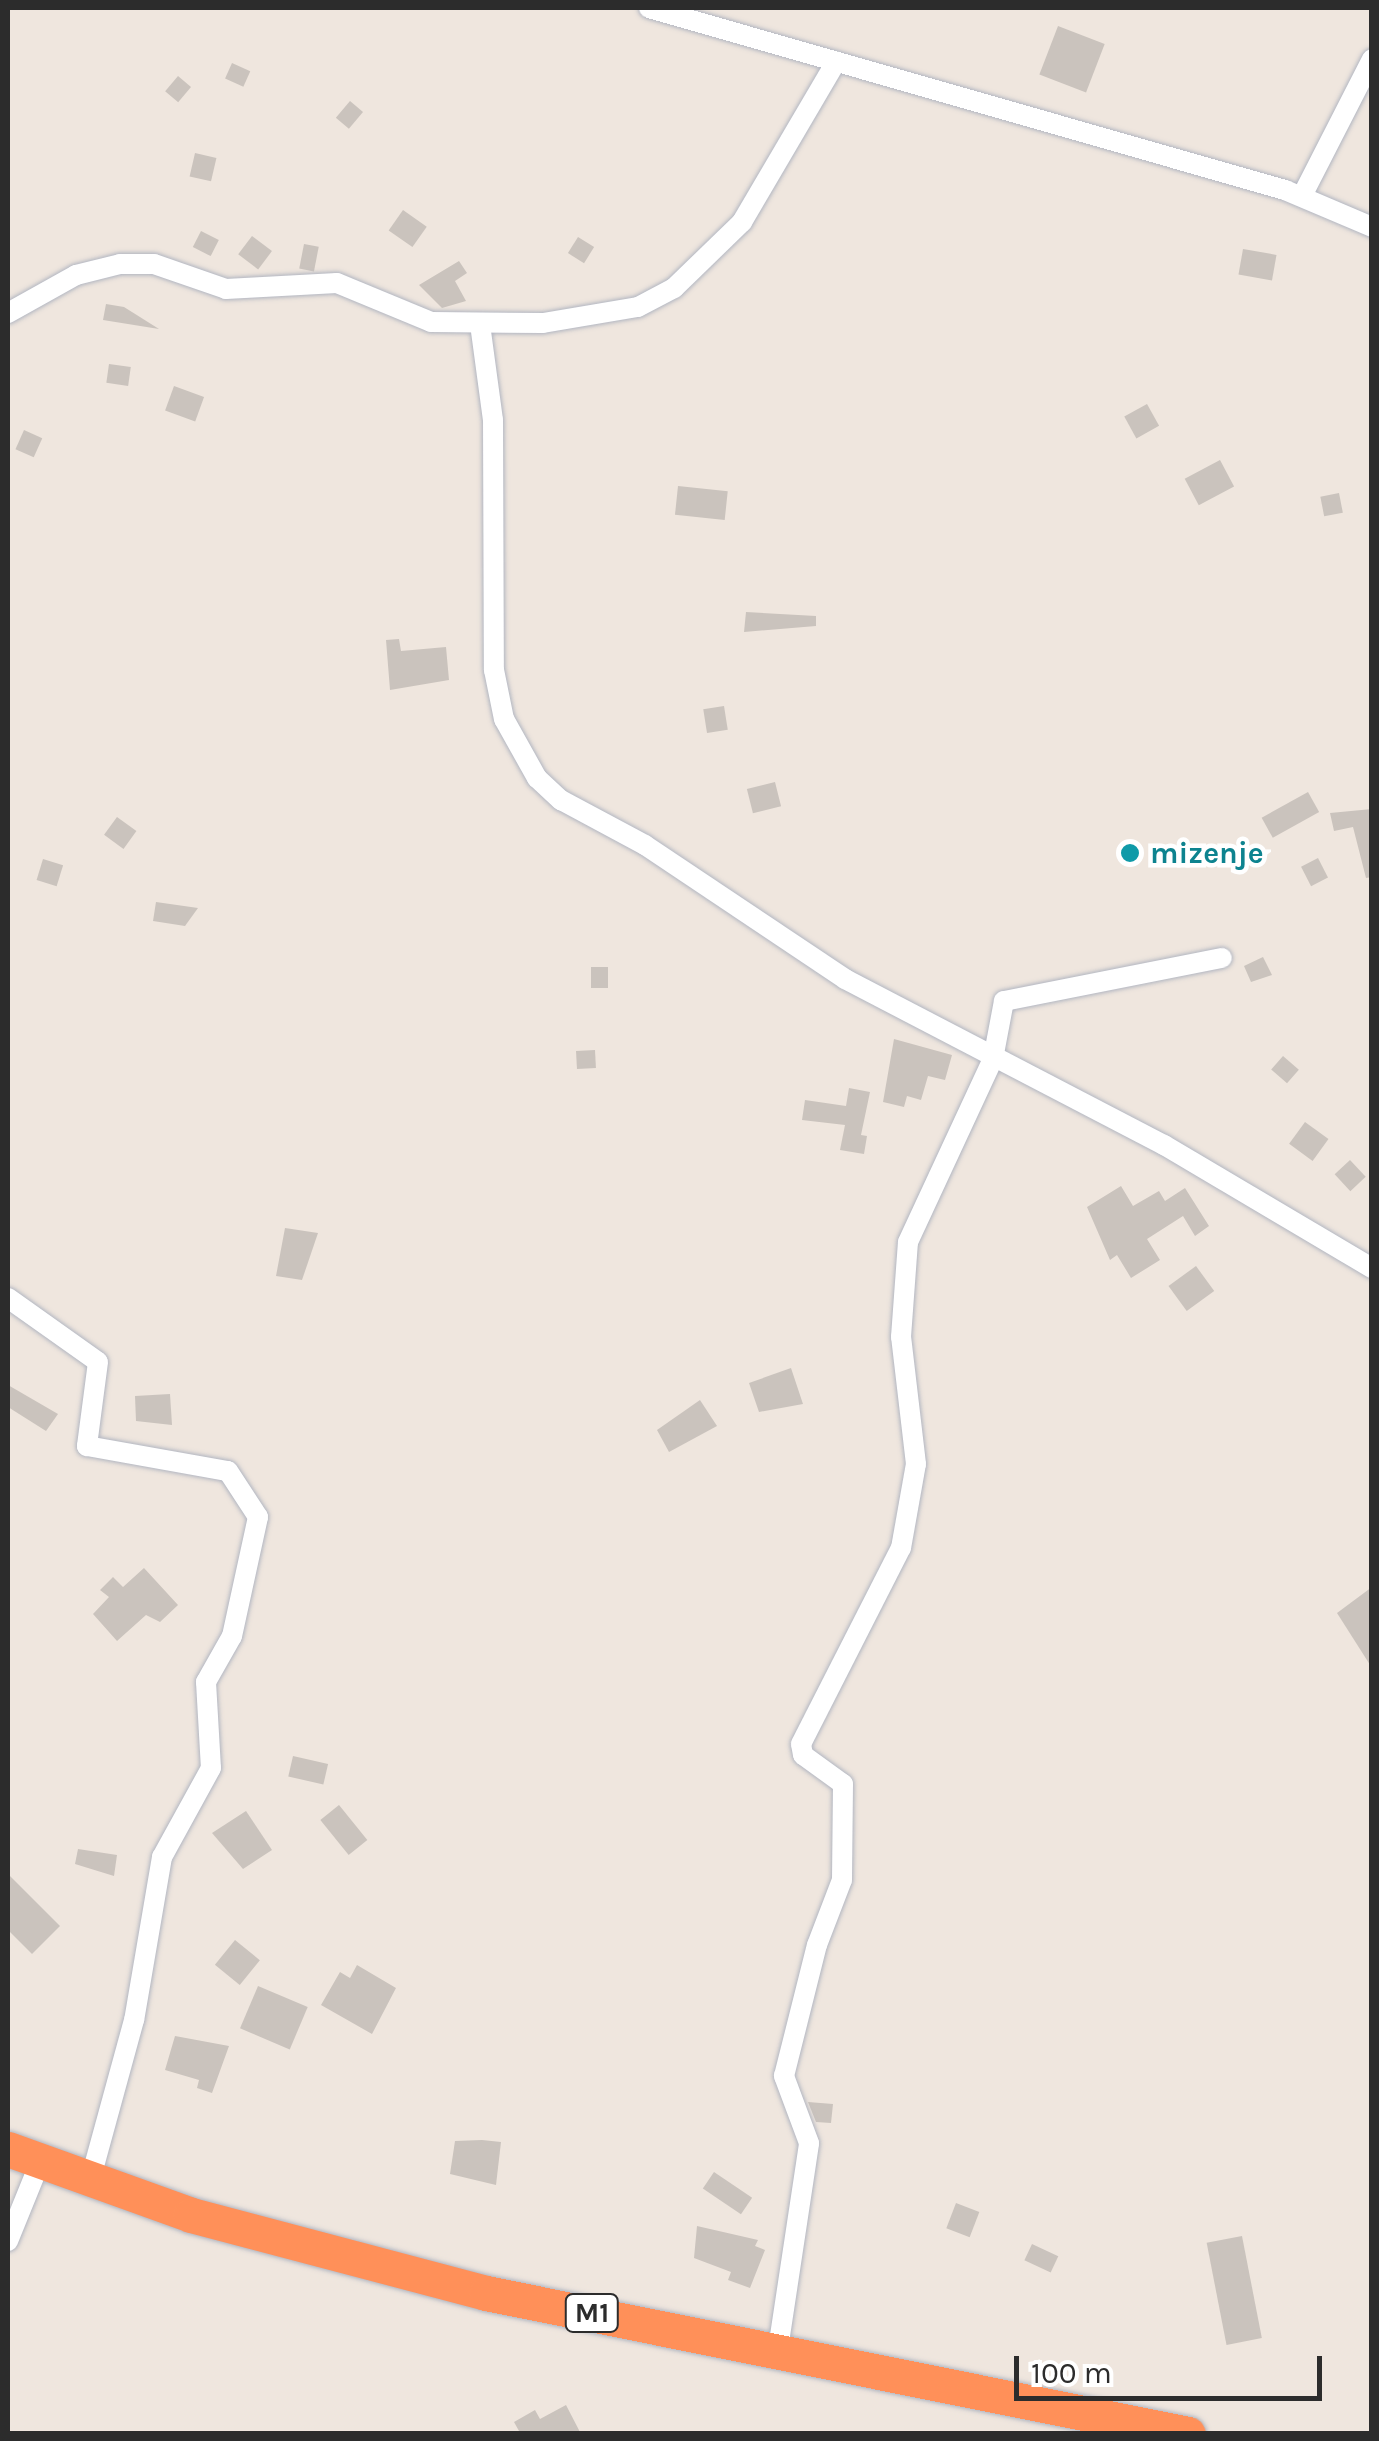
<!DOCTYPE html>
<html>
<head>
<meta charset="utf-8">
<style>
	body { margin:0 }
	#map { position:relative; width:1379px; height:2441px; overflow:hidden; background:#efe6de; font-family:Karla,sans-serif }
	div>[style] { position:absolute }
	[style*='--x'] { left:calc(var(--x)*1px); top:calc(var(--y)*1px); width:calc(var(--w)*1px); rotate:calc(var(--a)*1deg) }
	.building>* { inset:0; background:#cac3bd; transform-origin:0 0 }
	.roads { filter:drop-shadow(0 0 2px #b2b6c1) drop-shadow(0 0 2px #b2b6c1) }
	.street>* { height:20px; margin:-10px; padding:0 10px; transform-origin:10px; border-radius:10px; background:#fff }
	.highway>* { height:35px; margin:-17.5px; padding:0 17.5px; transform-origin:17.5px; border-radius:17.5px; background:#ff9059 }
	.dots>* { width:28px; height:28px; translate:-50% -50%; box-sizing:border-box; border:5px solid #fff; border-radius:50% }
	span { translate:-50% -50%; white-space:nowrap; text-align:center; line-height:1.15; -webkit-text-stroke:9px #fff; paint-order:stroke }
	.shield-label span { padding:2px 8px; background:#fff; border:2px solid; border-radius:8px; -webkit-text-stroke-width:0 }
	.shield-label { font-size:28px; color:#2c2c2c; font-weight:700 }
	.culture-label { font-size:30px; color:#0d838f; font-weight:700 }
	.left { translate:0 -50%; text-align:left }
	.frame { position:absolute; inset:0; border:10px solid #2c2c2c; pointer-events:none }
	.scale { position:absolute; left:1014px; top:2356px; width:308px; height:45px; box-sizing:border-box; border:5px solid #2c2c2c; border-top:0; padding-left:12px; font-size:30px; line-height:35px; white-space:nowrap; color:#2c2c2c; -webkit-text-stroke:8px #fff; paint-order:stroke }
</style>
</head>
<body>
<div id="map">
	<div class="building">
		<div style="left:1058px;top:26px;width:50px;height:52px;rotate:21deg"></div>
		<div style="left:232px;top:63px;width:20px;height:17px;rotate:24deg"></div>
		<div style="left:178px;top:76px;width:17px;height:20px;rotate:40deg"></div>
		<div style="left:350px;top:101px;width:17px;height:22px;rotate:40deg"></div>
		<div style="left:195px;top:153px;width:22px;height:24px;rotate:13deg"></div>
		<div style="left:403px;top:210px;width:29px;height:25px;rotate:35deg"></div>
		<div style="left:201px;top:231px;width:20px;height:18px;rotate:27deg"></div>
		<div style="left:252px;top:236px;width:25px;height:23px;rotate:37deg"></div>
		<div style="left:578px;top:237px;width:19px;height:19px;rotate:32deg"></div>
		<div style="left:304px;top:244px;width:15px;height:25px;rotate:11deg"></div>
		<div style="left:1243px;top:249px;width:34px;height:26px;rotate:10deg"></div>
		<div style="clip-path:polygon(459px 261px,467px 273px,455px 281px,466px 301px,442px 308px,419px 285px)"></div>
		<div style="clip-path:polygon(106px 304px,124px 307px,159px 329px,103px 320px)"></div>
		<div style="left:109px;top:364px;width:22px;height:19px;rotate:8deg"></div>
		<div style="left:174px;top:386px;width:32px;height:26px;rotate:20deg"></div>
		<div style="left:1147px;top:404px;width:25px;height:26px;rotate:61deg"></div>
		<div style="left:24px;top:430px;width:20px;height:21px;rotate:24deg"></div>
		<div style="left:1220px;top:460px;width:30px;height:40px;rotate:62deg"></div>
		<div style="left:678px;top:486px;width:50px;height:29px;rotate:6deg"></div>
		<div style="left:1339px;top:493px;width:20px;height:19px;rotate:79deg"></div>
		<div style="clip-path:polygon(746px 612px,816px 616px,816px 626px,744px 632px)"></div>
		<div style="clip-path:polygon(399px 639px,401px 651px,446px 647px,449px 680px,390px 690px,386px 640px)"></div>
		<div style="left:724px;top:706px;width:24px;height:21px;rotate:81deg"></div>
		<div style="left:775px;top:782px;width:25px;height:29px;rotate:76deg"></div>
		<div style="left:1308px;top:792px;width:23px;height:53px;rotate:61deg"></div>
		<div style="clip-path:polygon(1372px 809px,1372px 877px,1366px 878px,1353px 827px,1334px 831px,1330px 813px)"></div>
		<div style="left:117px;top:817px;width:24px;height:22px;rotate:36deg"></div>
		<div style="left:1318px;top:858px;width:22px;height:19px;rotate:63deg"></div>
		<div style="left:43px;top:859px;width:21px;height:22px;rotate:17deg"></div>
		<div style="clip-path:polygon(156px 902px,198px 908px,185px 926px,153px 921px)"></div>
		<div style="clip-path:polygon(1263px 957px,1272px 975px,1251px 982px,1244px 966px)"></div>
		<div style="left:591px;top:967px;width:17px;height:21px"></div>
		<div style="clip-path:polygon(894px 1039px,952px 1055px,945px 1080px,928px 1076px,921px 1100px,907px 1096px,904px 1107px,883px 1102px)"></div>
		<div style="left:595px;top:1050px;width:18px;height:19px;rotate:87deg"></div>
		<div style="left:1283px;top:1056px;width:21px;height:18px;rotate:41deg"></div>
		<div style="clip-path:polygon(849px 1088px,870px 1092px,861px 1135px,867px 1136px,864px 1154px,840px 1150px,845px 1125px,802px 1120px,805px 1100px,846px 1106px)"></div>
		<div style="left:1305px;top:1122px;width:29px;height:27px;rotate:36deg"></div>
		<div style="left:1350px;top:1160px;width:23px;height:21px;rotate:47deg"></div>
		<div style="clip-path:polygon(1121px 1186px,1133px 1206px,1159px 1191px,1165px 1201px,1185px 1188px,1209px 1226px,1195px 1236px,1183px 1216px,1147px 1239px,1160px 1260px,1131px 1278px,1117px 1255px,1110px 1260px,1087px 1207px)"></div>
		<div style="clip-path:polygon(285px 1228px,318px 1233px,302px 1280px,276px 1276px)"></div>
		<div style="left:1196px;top:1266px;width:31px;height:34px;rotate:54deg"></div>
		<div style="clip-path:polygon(791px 1368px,803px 1404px,759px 1412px,749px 1383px)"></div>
		<div style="clip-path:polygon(8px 1385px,58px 1414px,46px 1431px,8px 1407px)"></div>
		<div style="clip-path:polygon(170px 1394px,172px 1425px,136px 1421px,135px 1396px)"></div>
		<div style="clip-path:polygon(700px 1400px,717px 1426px,669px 1452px,657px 1430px)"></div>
		<div style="clip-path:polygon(144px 1568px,178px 1605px,160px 1622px,146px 1615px,117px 1641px,93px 1614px,109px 1597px,100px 1590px,113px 1577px,123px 1587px)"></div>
		<div style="clip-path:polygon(1372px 1587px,1372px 1668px,1337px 1613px)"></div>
		<div style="left:293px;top:1756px;width:36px;height:21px;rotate:13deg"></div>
		<div style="left:339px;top:1805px;width:45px;height:24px;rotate:51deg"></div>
		<div style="clip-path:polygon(246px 1811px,272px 1850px,243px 1869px,212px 1833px)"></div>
		<div style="clip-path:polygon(78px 1849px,117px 1855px,114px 1876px,75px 1864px)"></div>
		<div style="clip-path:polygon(8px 1874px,60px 1926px,32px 1954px,8px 1930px)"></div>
		<div style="left:235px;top:1940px;width:32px;height:32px;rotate:39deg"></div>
		<div style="clip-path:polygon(357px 1965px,396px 1988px,372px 2034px,321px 2005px,340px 1972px,350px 1978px)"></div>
		<div style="left:258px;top:1986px;width:54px;height:46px;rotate:23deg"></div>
		<div style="clip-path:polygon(175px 2036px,229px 2046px,212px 2093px,197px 2088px,199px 2080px,165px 2070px)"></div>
		<div style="clip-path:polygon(808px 2102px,833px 2104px,831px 2123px,816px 2122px)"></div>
		<div style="clip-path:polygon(482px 2140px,501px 2142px,496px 2185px,450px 2174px,455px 2141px)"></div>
		<div style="left:714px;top:2172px;width:46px;height:20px;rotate:34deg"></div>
		<div style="left:956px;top:2203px;width:25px;height:27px;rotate:21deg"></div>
		<div style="clip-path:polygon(697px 2226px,758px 2240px,755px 2246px,765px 2250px,750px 2288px,728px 2280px,731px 2272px,694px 2258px)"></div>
		<div style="left:1242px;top:2236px;width:104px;height:36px;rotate:79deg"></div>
		<div style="left:1032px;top:2244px;width:29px;height:18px;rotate:25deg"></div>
		<div style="clip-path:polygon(566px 2405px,581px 2434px,513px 2434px,519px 2431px,514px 2422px,535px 2410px,540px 2419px)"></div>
	</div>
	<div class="roads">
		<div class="street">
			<div style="--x:649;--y:8;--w:662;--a:15.97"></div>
			<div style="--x:1285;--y:190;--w:95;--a:23"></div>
			<div style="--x:1302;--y:196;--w:154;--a:-62.9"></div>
			<div style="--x:8;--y:313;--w:78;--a:-29.2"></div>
			<div style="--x:76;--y:275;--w:45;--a:-14"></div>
			<div style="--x:120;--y:264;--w:34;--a:0"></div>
			<div style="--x:154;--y:264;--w:76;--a:19.1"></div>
			<div style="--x:226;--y:289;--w:111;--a:-3.1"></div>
			<div style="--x:337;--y:283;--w:102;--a:22.5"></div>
			<div style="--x:431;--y:322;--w:112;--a:0.5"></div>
			<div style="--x:543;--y:323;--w:96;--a:-9.6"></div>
			<div style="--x:638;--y:307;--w:41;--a:-27.8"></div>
			<div style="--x:674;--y:288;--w:95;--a:-44.1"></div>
			<div style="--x:742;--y:222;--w:186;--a:-59.6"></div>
			<div style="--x:480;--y:324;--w:97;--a:82.3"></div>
			<div style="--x:493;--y:420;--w:250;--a:89.8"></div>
			<div style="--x:494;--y:670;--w:50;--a:78.5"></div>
			<div style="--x:504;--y:719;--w:68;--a:60.8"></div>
			<div style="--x:537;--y:778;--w:33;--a:43"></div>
			<div style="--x:561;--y:800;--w:95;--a:28.2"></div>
			<div style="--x:645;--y:845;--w:241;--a:33.8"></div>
			<div style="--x:845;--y:979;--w:360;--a:27.5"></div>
			<div style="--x:1164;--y:1145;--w:242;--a:30.6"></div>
			<div style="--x:8;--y:1298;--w:110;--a:35.4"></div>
			<div style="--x:98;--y:1362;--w:85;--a:97.5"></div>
			<div style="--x:87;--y:1446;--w:143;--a:10.1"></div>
			<div style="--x:228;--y:1471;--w:55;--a:56.9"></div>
			<div style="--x:258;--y:1517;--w:122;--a:102.3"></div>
			<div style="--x:232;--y:1636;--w:53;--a:119.5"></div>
			<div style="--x:206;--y:1682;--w:86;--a:86.7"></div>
			<div style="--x:211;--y:1768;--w:102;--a:118.8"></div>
			<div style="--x:162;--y:1857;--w:165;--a:99.7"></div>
			<div style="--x:134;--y:2020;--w:167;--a:105.3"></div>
			<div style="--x:8;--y:2241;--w:85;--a:-67.9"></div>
			<div style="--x:778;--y:2349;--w:208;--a:-81.4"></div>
			<div style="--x:809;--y:2143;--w:72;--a:-110.5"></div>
			<div style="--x:784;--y:2076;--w:135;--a:-75.9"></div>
			<div style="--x:817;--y:1945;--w:70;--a:-69"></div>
			<div style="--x:842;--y:1880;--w:96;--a:-89.4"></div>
			<div style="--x:843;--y:1784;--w:49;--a:-144.1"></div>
			<div style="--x:803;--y:1755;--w:11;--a:-100"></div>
			<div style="--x:801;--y:1744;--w:220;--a:-63"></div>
			<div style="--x:901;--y:1548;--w:85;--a:-79.9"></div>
			<div style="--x:916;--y:1464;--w:128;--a:-96.7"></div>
			<div style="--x:901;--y:1337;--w:95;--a:-85.8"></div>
			<div style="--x:908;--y:1242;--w:202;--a:-65.1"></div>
			<div style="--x:993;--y:1059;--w:59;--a:-79.3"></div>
			<div style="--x:1004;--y:1001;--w:222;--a:-11.2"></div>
		</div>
		<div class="highway">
			<div style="--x:8;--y:2149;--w:195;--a:19.8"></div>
			<div style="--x:191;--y:2215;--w:305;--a:14.8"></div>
			<div style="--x:486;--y:2293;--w:716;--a:11.36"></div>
		</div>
	</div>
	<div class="dots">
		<div style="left:1130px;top:853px;background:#0f9aa8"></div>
	</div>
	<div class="shield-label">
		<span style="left:592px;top:2313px">M1</span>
	</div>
	<div class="culture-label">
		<span class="left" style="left:1150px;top:853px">mizenje</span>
	</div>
	<div class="frame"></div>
	<div class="scale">100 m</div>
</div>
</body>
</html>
